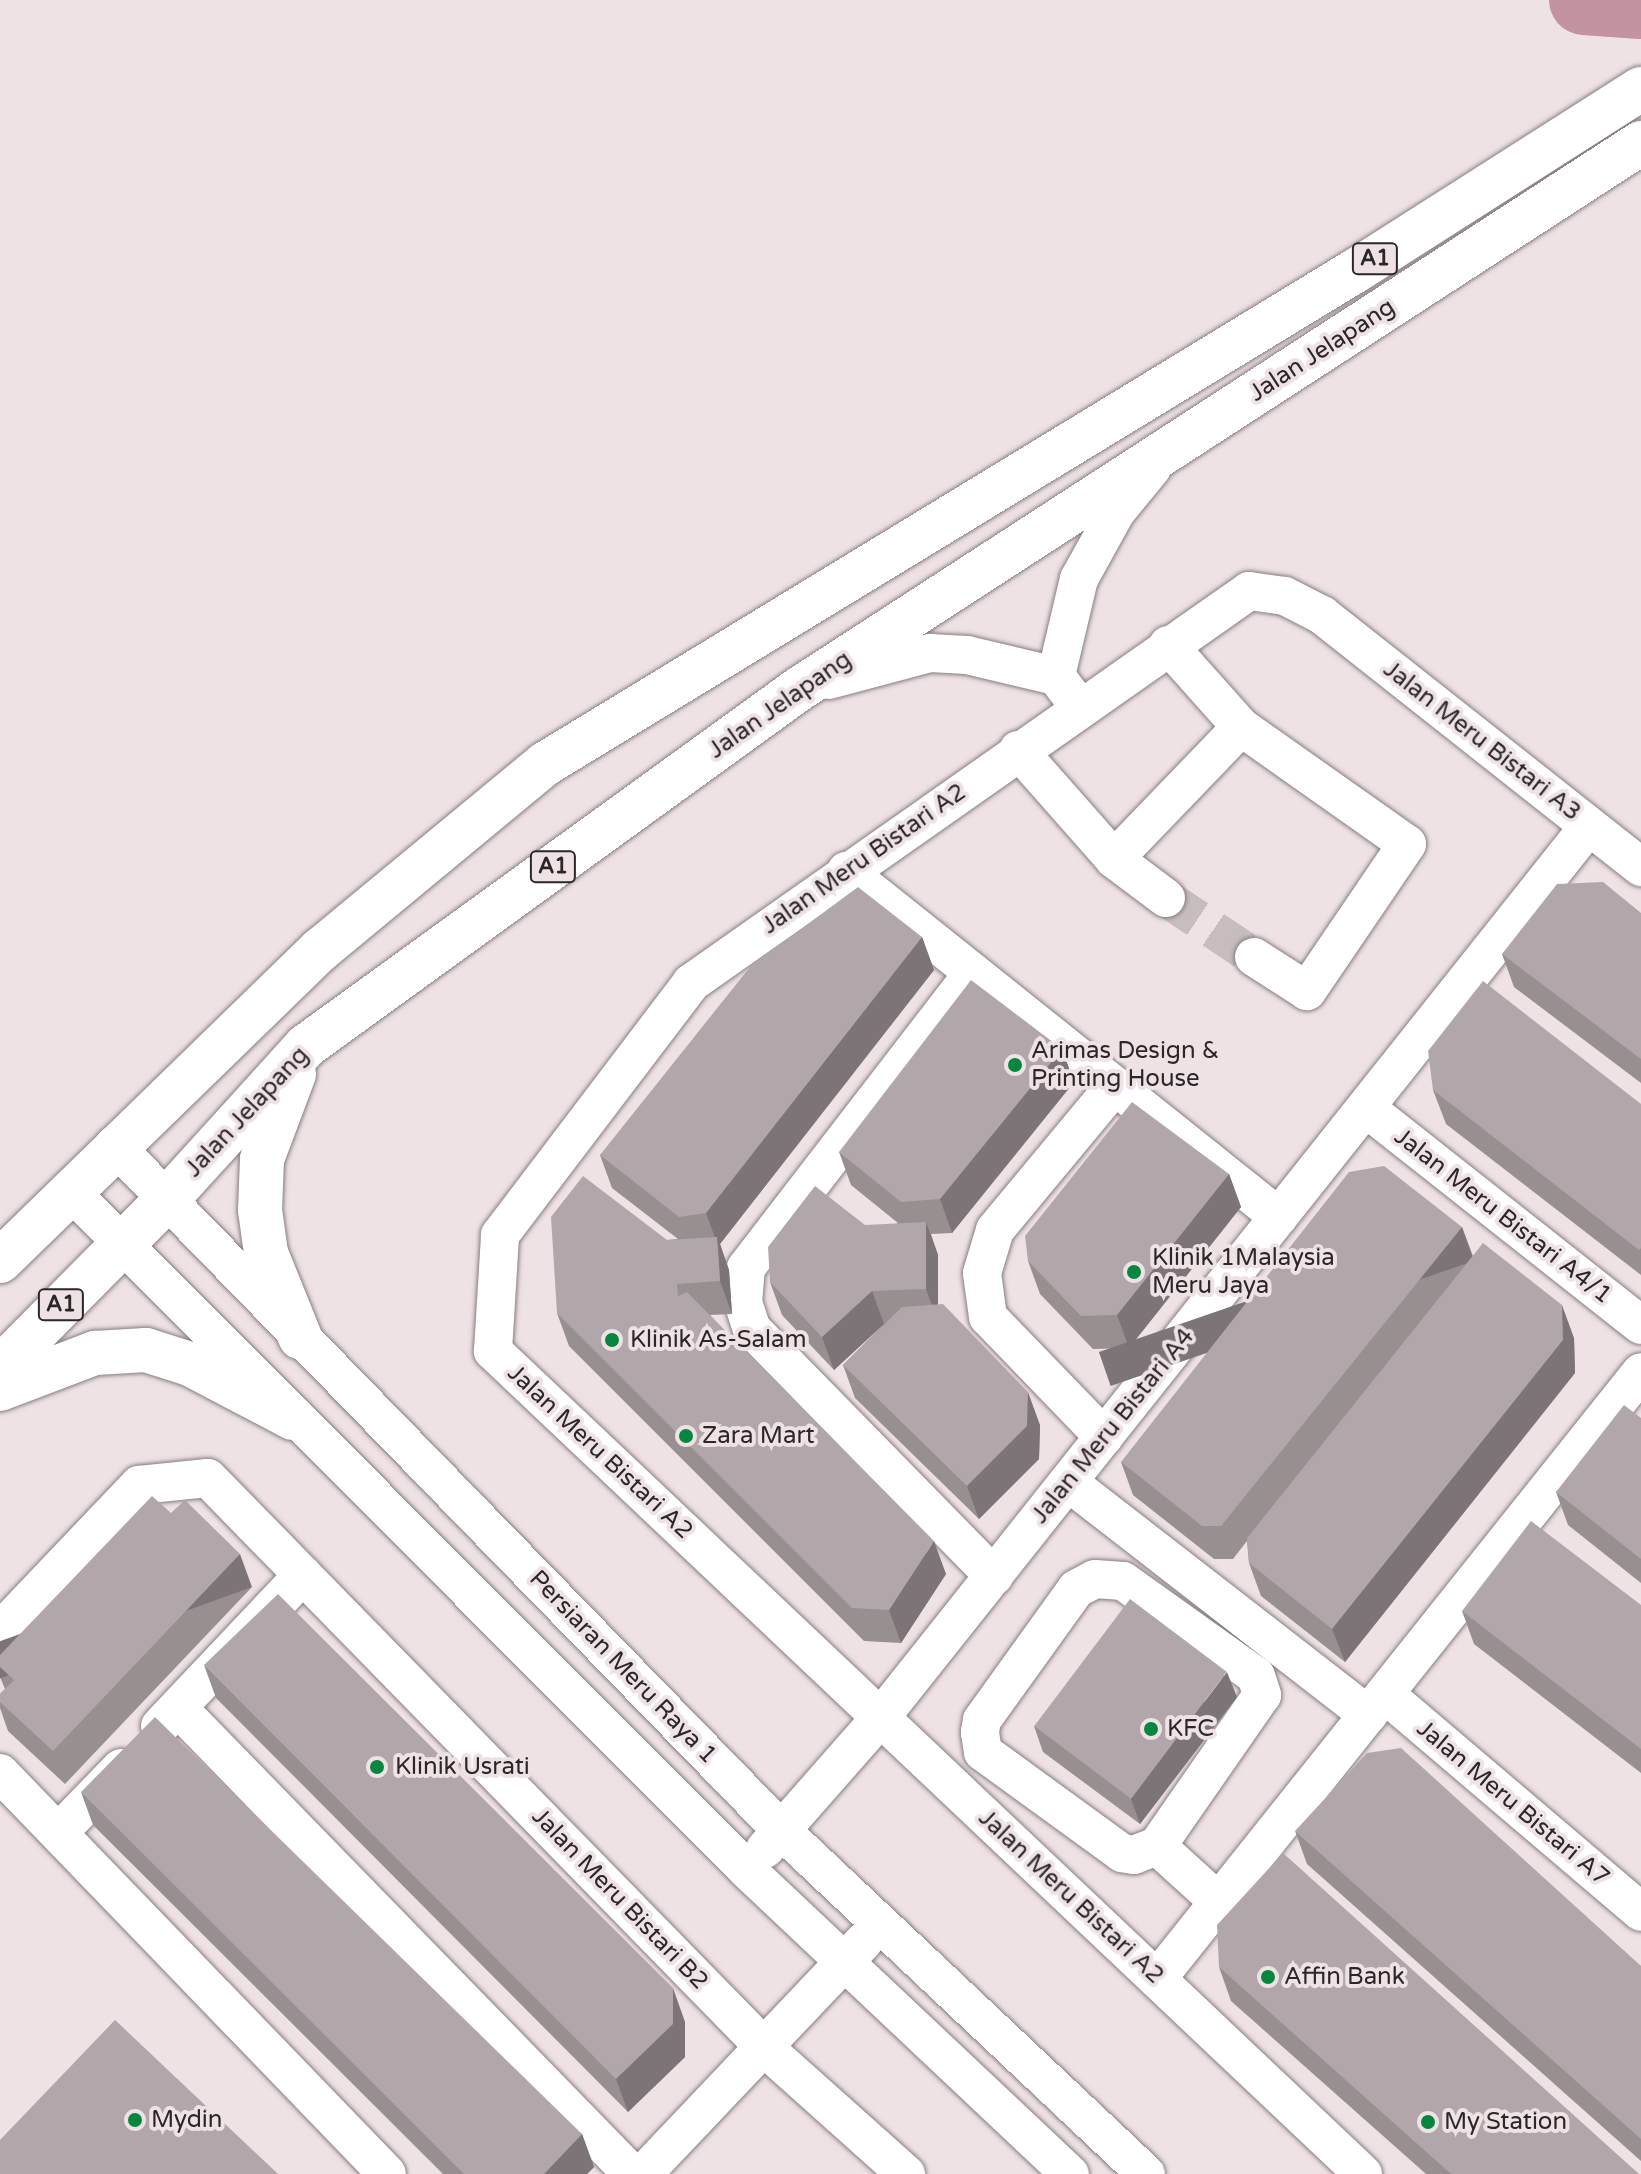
<!DOCTYPE html>
<html>
<head>
<meta charset="utf-8">
<style>
	body { margin:0 }
	#map { position:relative; width:1641px; height:2174px; overflow:hidden; background:#eee2e5; font-family:"Varela Round",sans-serif }
	div>[style] { position:absolute }
	[style*='--x'] { left:calc(var(--x)*1px); top:calc(var(--y)*1px); width:calc(var(--w)*1px); rotate:calc(var(--a)*1deg) }
	.river>* { height:70px; margin:-35px; padding:0 35px; transform-origin:35px; border-radius:35px; background:#c492a0 }
	.minor-tunnel>* { height:38px; margin-top:-19px; transform-origin:0; background:repeating-linear-gradient(90deg,#c7bdbf 0 38px,transparent 0 57px) }
	.roads { filter:drop-shadow(0 0 2px #877d7f) drop-shadow(0 0 2px #877d7f) }
	.minor>* { height:38px; margin:-19px; padding:0 19px; transform-origin:19px; border-radius:19px; background:#fff }
	.major>* { height:44px; margin:-22px; padding:0 22px; transform-origin:22px; border-radius:22px; background:#fff }
	.wall>* { inset:0; background:#988f91 }
	.shaded-wall>* { inset:0; background:#7c7476; transform-origin:0 0 }
	.building>* { inset:0; background:#b1a6a9; transform-origin:0 0 }
	.dots>* { width:22px; height:22px; translate:-50% -50%; box-sizing:border-box; border:4px solid #eee2e5; border-radius:50% }
	span { translate:-50% -50%; white-space:nowrap; text-align:center; line-height:1.15; -webkit-text-stroke:8px #eee2e5; paint-order:stroke }
	.shield-label span { padding:2px 6px; background:#eee2e5; border:2px solid; border-radius:6px; -webkit-text-stroke-width:0 }
	.shield-label { font-size:22px; color:#2b2728; font-weight:700 }
	.street-label { font-size:24px; color:#2b2728 }
	.poi-label { font-size:24px; color:#2b2728 }
	.left { translate:0 -50%; text-align:left }
</style>
</head>
<body>
<div id="map">
	<div class="river">
		<div style="--x:1584;--y:0;--w:57;--a:4"></div>
	</div>
	<div class="minor-tunnel">
		<div style="--x:1166;--y:898;--w:106;--a:33.8"></div>
	</div>
	<div class="roads">
		<div class="minor">
			<div style="--x:1168;--y:645;--w:110;--a:48.3"></div>
			<div style="--x:1241;--y:727;--w:203;--a:35.2"></div>
			<div style="--x:1407;--y:844;--w:178;--a:124.2"></div>
			<div style="--x:1307;--y:991;--w:63;--a:-147.3"></div>
			<div style="--x:1056;--y:676;--w:100;--a:-76.7"></div>
			<div style="--x:1079;--y:579;--w:77;--a:-61.1"></div>
			<div style="--x:1116;--y:512;--w:57;--a:-50.7"></div>
			<div style="--x:829;--y:680;--w:105;--a:-15"></div>
			<div style="--x:930;--y:653;--w:37;--a:3"></div>
			<div style="--x:967;--y:655;--w:91;--a:13.3"></div>
			<div style="--x:1056;--y:676;--w:38;--a:53"></div>
			<div style="--x:1018;--y:750;--w:145;--a:48.6"></div>
			<div style="--x:1114;--y:859;--w:65;--a:36.9"></div>
			<div style="--x:1114;--y:859;--w:183;--a:-46.1"></div>
			<div style="--x:846;--y:871;--w:554;--a:38.63"></div>
			<div style="--x:973;--y:973;--w:372;--a:127.6"></div>
			<div style="--x:746;--y:1268;--w:34;--a:95"></div>
			<div style="--x:743;--y:1302;--w:28;--a:72"></div>
			<div style="--x:752;--y:1329;--w:346;--a:45.6"></div>
			<div style="--x:1366;--y:1108;--w:350;--a:38.3"></div>
			<div style="--x:114;--y:1145;--w:958;--a:45.76"></div>
			<div style="--x:782;--y:1831;--w:500;--a:43.3"></div>
			<div style="--x:70;--y:1191;--w:957;--a:45.08"></div>
			<div style="--x:746;--y:1869;--w:445;--a:43.3"></div>
			<div style="--x:1104;--y:1437;--w:167;--a:-134"></div>
			<div style="--x:988;--y:1317;--w:44;--a:-97.8"></div>
			<div style="--x:982;--y:1273;--w:45;--a:-73.2"></div>
			<div style="--x:995;--y:1230;--w:185;--a:-50.3"></div>
			<div style="--x:1068;--y:1482;--w:380;--a:37.8"></div>
			<div style="--x:1095;--y:1579;--w:28;--a:4"></div>
			<div style="--x:1123;--y:1581;--w:163;--a:35.5"></div>
			<div style="--x:1256;--y:1676;--w:20;--a:72"></div>
			<div style="--x:1262;--y:1695;--w:184;--a:124.8"></div>
			<div style="--x:1157;--y:1846;--w:25;--a:159"></div>
			<div style="--x:1134;--y:1855;--w:12;--a:-171"></div>
			<div style="--x:1122;--y:1853;--w:172;--a:-144"></div>
			<div style="--x:983;--y:1752;--w:20;--a:-99"></div>
			<div style="--x:980;--y:1732;--w:12;--a:-81"></div>
			<div style="--x:982;--y:1720;--w:161;--a:-54.3"></div>
			<div style="--x:1076;--y:1589;--w:21;--a:-28"></div>
			<div style="--x:0;--y:1631;--w:202;--a:-46.4"></div>
			<div style="--x:139;--y:1485;--w:69;--a:-5.8"></div>
			<div style="--x:208;--y:1478;--w:798;--a:45.66"></div>
			<div style="--x:766;--y:2049;--w:188;--a:41.8"></div>
			<div style="--x:1385;--y:1694;--w:336;--a:40.4"></div>
			<div style="--x:178;--y:1708;--w:651;--a:45.75"></div>
			<div style="--x:160;--y:1726;--w:208;--a:-46.6"></div>
			<div style="--x:0;--y:1773;--w:557;--a:46.02"></div>
			<div style="--x:59;--y:1832;--w:89;--a:-45.9"></div>
			<div style="--x:1157;--y:1846;--w:86;--a:42.2"></div>
			<div style="--x:765;--y:1849;--w:176;--a:-48.7"></div>
			<div style="--x:881;--y:1717;--w:1138;--a:-51.53"></div>
			<div style="--x:1157;--y:1979;--w:776;--a:-51.43"></div>
			<div style="--x:643;--y:2174;--w:321;--a:-46.5"></div>
			<div style="--x:1363;--y:2174;--w:1198;--a:-136.59"></div>
			<div style="--x:493;--y:1351;--w:116;--a:-86.5"></div>
			<div style="--x:500;--y:1235;--w:316;--a:-52.8"></div>
			<div style="--x:691;--y:983;--w:682;--a:-35.09"></div>
			<div style="--x:1249;--y:591;--w:36;--a:8"></div>
			<div style="--x:1285;--y:596;--w:42;--a:27.2"></div>
			<div style="--x:1322;--y:615;--w:407;--a:38.3"></div>
		</div>
		<div class="major">
			<div style="--x:294;--y:1074;--w:91;--a:110.6"></div>
			<div style="--x:262;--y:1159;--w:51;--a:92.2"></div>
			<div style="--x:260;--y:1210;--w:43;--a:82.1"></div>
			<div style="--x:266;--y:1253;--w:91;--a:68"></div>
			<div style="--x:0;--y:1261;--w:446;--a:-44.2"></div>
			<div style="--x:320;--y:950;--w:292;--a:-39.6"></div>
			<div style="--x:545;--y:764;--w:948;--a:-31.33"></div>
			<div style="--x:1355;--y:271;--w:339;--a:-32.5"></div>
			<div style="--x:0;--y:1368;--w:242;--a:-45.3"></div>
			<div style="--x:170;--y:1196;--w:202;--a:-47.8"></div>
			<div style="--x:306;--y:1046;--w:609;--a:-35.91"></div>
			<div style="--x:799;--y:689;--w:1004;--a:-32.96"></div>
			<div style="--x:0;--y:1389;--w:102;--a:-20.8"></div>
			<div style="--x:95;--y:1353;--w:51;--a:-3.4"></div>
			<div style="--x:146;--y:1350;--w:46;--a:17.7"></div>
			<div style="--x:190;--y:1364;--w:116;--a:27.7"></div>
		</div>
	</div>
	<div class="wall">
		<div style="clip-path:polygon(1641px 913px,1641px 1083px,1514px 987px,1502px 954px)"></div>
		<div style="clip-path:polygon(922px 937px,934px 970px,720px 1244px,729px 1270px,732px 1314px,710px 1315px,946px 1574px,901px 1643px,864px 1641px,569px 1346px,557px 1313px,667px 1240px,678px 1239px,612px 1188px,600px 1155px)"></div>
		<div style="clip-path:polygon(1062px 1049px,1074px 1082px,952px 1233px,931px 1234px,938px 1255px,938px 1305px,1040px 1425px,1039px 1459px,979px 1519px,855px 1398px,843px 1365px,884px 1324px,834px 1370px,782px 1315px,770px 1282px,898px 1223px,851px 1185px,839px 1152px)"></div>
		<div style="clip-path:polygon(1433px 1090px,1641px 1104px,1641px 1275px,1446px 1124px)"></div>
		<div style="clip-path:polygon(1229px 1174px,1241px 1207px,1129px 1348px,1093px 1349px,1040px 1294px,1028px 1261px)"></div>
		<div style="clip-path:polygon(1462px 1227px,1473px 1256px,1574px 1338px,1575px 1373px,1345px 1662px,1261px 1596px,1249px 1563px,1247px 1541px,1233px 1559px,1214px 1559px,1133px 1495px,1121px 1462px)"></div>
		<div style="clip-path:polygon(1641px 1418px,1641px 1583px,1568px 1525px,1556px 1492px)"></div>
		<div style="clip-path:polygon(171px 1513px,252px 1587px,65px 1784px,8px 1731px,0 1708px,0 1694px,5px 1689px,0 1677px,0 1655px)"></div>
		<div style="clip-path:polygon(1641px 1605px,1641px 1773px,1474px 1644px,1462px 1611px)"></div>
		<div style="clip-path:polygon(204px 1665px,685px 2022px,685px 2057px,628px 2112px,216px 1698px)"></div>
		<div style="clip-path:polygon(1237px 1697px,1140px 1824px,1043px 1752px,1034px 1726px)"></div>
		<div style="clip-path:polygon(81px 1792px,582px 2134px,594px 2167px,587px 2174px,443px 2174px,93px 1825px)"></div>
		<div style="clip-path:polygon(1295px 1831px,1641px 1966px,1641px 2161px,1307px 1864px)"></div>
		<div style="clip-path:polygon(1219px 1967px,1639px 2174px,1426px 2174px,1231px 2001px)"></div>
	</div>
	<div class="shaded-wall">
		<div style="clip-path:polygon(922px 937px,934px 970px,720px 1244px,729px 1270px,732px 1314px,720px 1281px,718px 1246px,706px 1213px)"></div>
		<div style="clip-path:polygon(1062px 1049px,1074px 1082px,952px 1233px,940px 1199px)"></div>
		<div style="clip-path:polygon(1229px 1174px,1241px 1207px,1129px 1348px,1117px 1315px)"></div>
		<div style="clip-path:polygon(926px 1222px,938px 1255px,938px 1322px,926px 1289px)"></div>
		<div style="left:1462px;top:1227px;width:36px;height:384px;rotate:71deg"></div>
		<div style="clip-path:polygon(872px 1291px,884px 1324px,834px 1370px,822px 1337px)"></div>
		<div style="clip-path:polygon(1562px 1305px,1574px 1338px,1575px 1373px,1345px 1662px,1332px 1629px)"></div>
		<div style="clip-path:polygon(1028px 1392px,1040px 1425px,1039px 1459px,979px 1519px,967px 1486px)"></div>
		<div style="clip-path:polygon(934px 1541px,946px 1574px,901px 1643px,889px 1610px)"></div>
		<div style="left:240px;top:1554px;width:35px;height:272px;rotate:70deg"></div>
		<div style="clip-path:polygon(1227px 1672px,1237px 1697px,1140px 1824px,1131px 1799px)"></div>
		<div style="clip-path:polygon(673px 1988px,685px 2022px,685px 2057px,628px 2112px,616px 2079px)"></div>
		<div style="clip-path:polygon(582px 2134px,594px 2167px,587px 2174px,544px 2174px)"></div>
	</div>
	<div class="building">
		<div style="clip-path:polygon(1603px 882px,1641px 913px,1641px 1059px,1502px 954px,1557px 884px)"></div>
		<div style="clip-path:polygon(858px 887px,922px 937px,706px 1213px,679px 1217px,600px 1155px,750px 967px)"></div>
		<div style="clip-path:polygon(971px 980px,1062px 1049px,940px 1199px,901px 1202px,839px 1152px)"></div>
		<div style="clip-path:polygon(1483px 981px,1641px 1104px,1641px 1248px,1639px 1250px,1433px 1090px,1428px 1051px)"></div>
		<div style="clip-path:polygon(1132px 1102px,1229px 1174px,1117px 1315px,1081px 1316px,1028px 1261px,1025px 1236px)"></div>
		<div style="clip-path:polygon(1384px 1166px,1462px 1227px,1221px 1526px,1202px 1526px,1121px 1462px,1349px 1172px)"></div>
		<div style="clip-path:polygon(583px 1176px,667px 1240px,717px 1237px,720px 1281px,677px 1284px,678px 1296px,687px 1292px,934px 1541px,889px 1610px,852px 1608px,557px 1313px,551px 1217px)"></div>
		<div style="clip-path:polygon(815px 1186px,865px 1225px,926px 1222px,926px 1289px,872px 1291px,822px 1337px,770px 1282px,768px 1247px)"></div>
		<div style="clip-path:polygon(1483px 1243px,1562px 1305px,1563px 1340px,1332px 1629px,1249px 1563px,1247px 1538px)"></div>
		<div style="clip-path:polygon(943px 1304px,1028px 1392px,1027px 1426px,967px 1486px,843px 1365px,902px 1307px)"></div>
		<div style="clip-path:polygon(1624px 1405px,1641px 1418px,1641px 1559px,1556px 1492px)"></div>
		<div style="clip-path:polygon(152px 1496px,171px 1513px,185px 1500px,240px 1554px,53px 1751px,0 1702px,0 1694px,14px 1680px,0 1667px,0 1655px)"></div>
		<div style="clip-path:polygon(1531px 1521px,1641px 1605px,1641px 1749px,1462px 1611px)"></div>
		<div style="clip-path:polygon(278px 1594px,673px 1988px,673px 2024px,616px 2079px,204px 1665px)"></div>
		<div style="left:1130px;top:1599px;width:121px;height:159px;rotate:37deg"></div>
		<div style="clip-path:polygon(155px 1717px,582px 2134px,544px 2174px,464px 2174px,81px 1792px)"></div>
		<div style="clip-path:polygon(1401px 1748px,1641px 1966px,1641px 2139px,1295px 1831px,1367px 1753px)"></div>
		<div style="clip-path:polygon(1283px 1853px,1639px 2174px,1451px 2174px,1219px 1967px,1217px 1925px)"></div>
		<div style="clip-path:polygon(115px 2020px,278px 2174px,0 2174px,0 2140px)"></div>
	</div>
	<div class="dots">
		<div style="left:1015px;top:1065px;background:#088640"></div>
		<div style="left:1134px;top:1272px;background:#088640"></div>
		<div style="left:612px;top:1340px;background:#088640"></div>
		<div style="left:686px;top:1436px;background:#088640"></div>
		<div style="left:1151px;top:1729px;background:#088640"></div>
		<div style="left:377px;top:1767px;background:#088640"></div>
		<div style="left:1268px;top:1977px;background:#088640"></div>
		<div style="left:135px;top:2120px;background:#088640"></div>
		<div style="left:1428px;top:2122px;background:#088640"></div>
	</div>
	<div class="shield-label">
		<span style="left:1375px;top:259px">A1</span>
		<span style="left:553px;top:867px">A1</span>
		<span style="left:61px;top:1305px">A1</span>
	</div>
	<div class="street-label">
		<span style="left:1322px;top:350px;rotate:-33deg">Jalan Jelapang</span>
		<span style="left:780px;top:705px;rotate:-35deg">Jalan Jelapang</span>
		<span style="left:1482px;top:741px;rotate:38deg">Jalan Meru Bistari A3</span>
		<span style="left:864px;top:859px;rotate:-35deg">Jalan Meru Bistari A2</span>
		<span style="left:247px;top:1112px;rotate:-47deg">Jalan Jelapang</span>
		<span style="left:1503px;top:1216px;rotate:38deg">Jalan Meru Bistari A4/1</span>
		<span style="left:1113px;top:1426px;rotate:-51deg">Jalan Meru Bistari A4</span>
		<span style="left:600px;top:1452px;rotate:43deg">Jalan Meru Bistari A2</span>
		<span style="left:623px;top:1667px;rotate:46deg">Persiaran Meru Raya 1</span>
		<span style="left:1513px;top:1803px;rotate:40deg">Jalan Meru Bistari A7</span>
		<span style="left:1071px;top:1897px;rotate:43deg">Jalan Meru Bistari A2</span>
		<span style="left:620px;top:1899px;rotate:46deg">Jalan Meru Bistari B2</span>
	</div>
	<div class="poi-label">
		<span class="left" style="left:1031px;top:1065px">Arimas Design &amp;<br>Printing House</span>
		<span class="left" style="left:1152px;top:1272px">Klinik 1Malaysia<br>Meru Jaya</span>
		<span class="left" style="left:630px;top:1340px">Klinik As-Salam</span>
		<span class="left" style="left:702px;top:1436px">Zara Mart</span>
		<span class="left" style="left:1167px;top:1729px">KFC</span>
		<span class="left" style="left:395px;top:1767px">Klinik Usrati</span>
		<span class="left" style="left:1284px;top:1977px">Affin Bank</span>
		<span class="left" style="left:151px;top:2120px">Mydin</span>
		<span class="left" style="left:1444px;top:2122px">My Station</span>
	</div>
</div>
</body>
</html>
